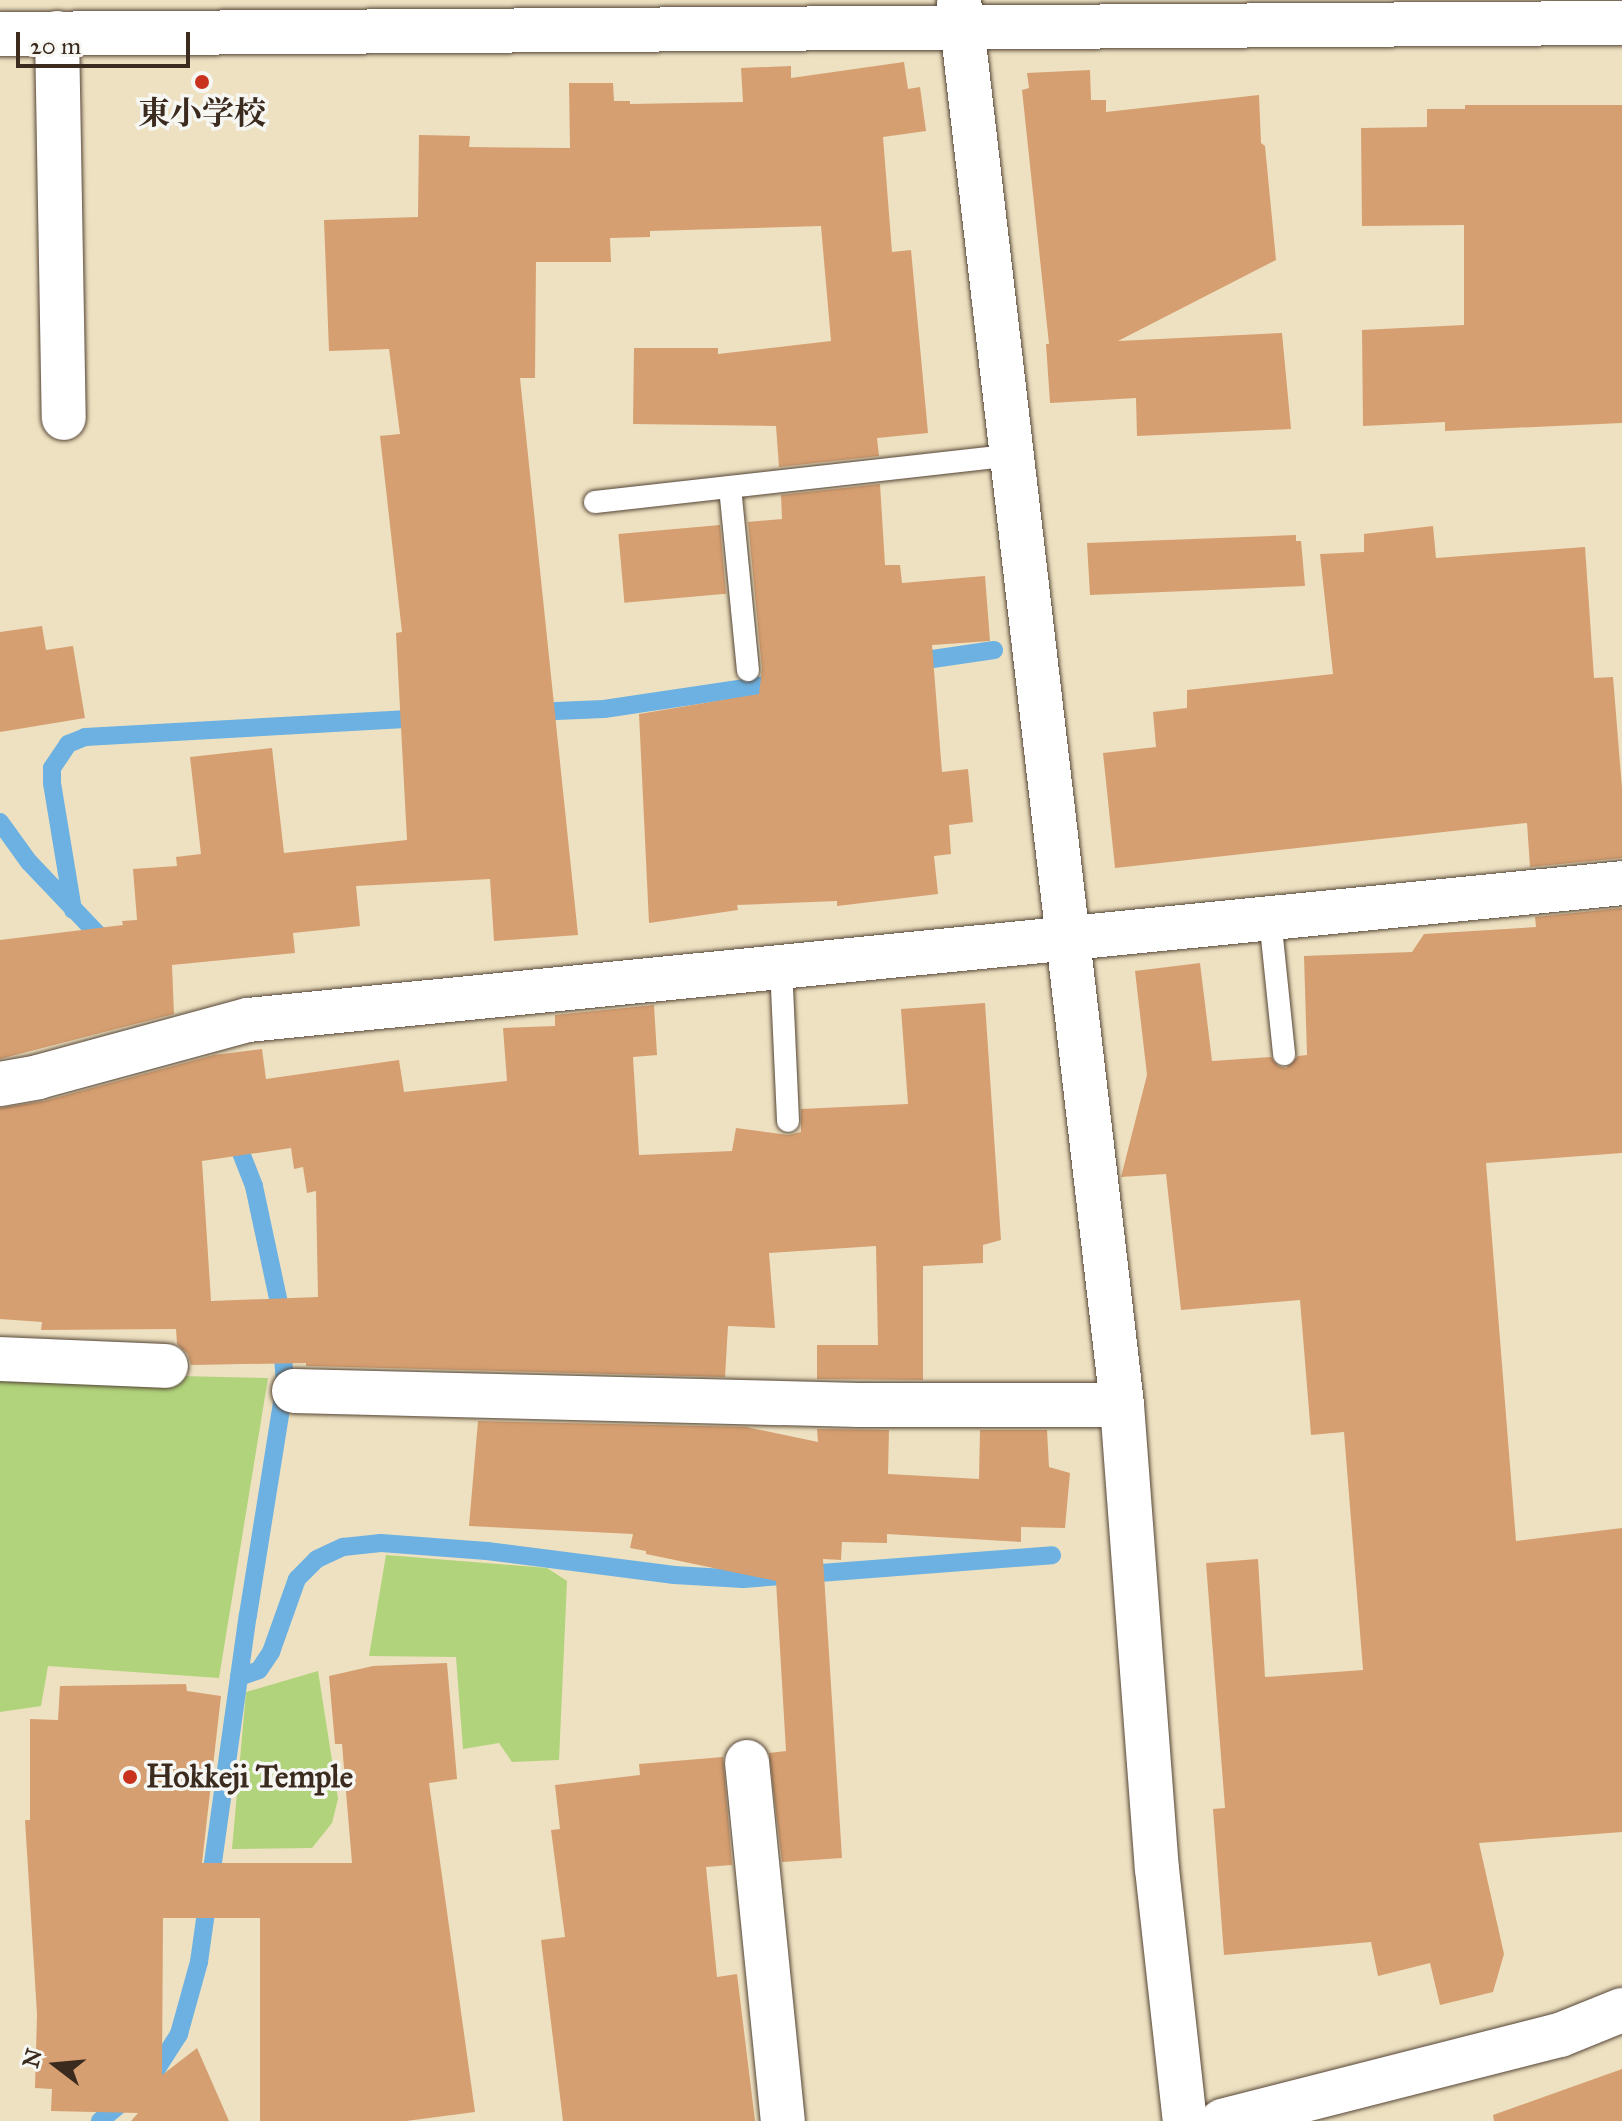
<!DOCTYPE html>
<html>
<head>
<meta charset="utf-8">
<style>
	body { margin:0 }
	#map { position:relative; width:1622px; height:2121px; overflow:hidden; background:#ede1c1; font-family:"IM FELL Great Primer","Noto Serif JP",serif }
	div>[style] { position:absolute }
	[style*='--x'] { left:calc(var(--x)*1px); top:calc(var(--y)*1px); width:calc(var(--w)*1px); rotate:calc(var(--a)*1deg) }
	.green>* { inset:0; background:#b1d37b }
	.stream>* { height:18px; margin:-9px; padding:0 9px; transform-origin:9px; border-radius:9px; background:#6cb1e2 }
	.building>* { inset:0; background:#d69f71; transform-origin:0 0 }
	.roads { filter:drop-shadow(0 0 2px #564536) drop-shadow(0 0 2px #564536) }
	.service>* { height:22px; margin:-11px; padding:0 11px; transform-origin:11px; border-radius:11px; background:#fff }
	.minor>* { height:44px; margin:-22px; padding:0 22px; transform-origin:22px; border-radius:22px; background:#fff }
	.tertiary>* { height:44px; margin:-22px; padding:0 22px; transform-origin:22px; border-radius:22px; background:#fff }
	.dots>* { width:22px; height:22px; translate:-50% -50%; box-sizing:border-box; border:4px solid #f6f6f2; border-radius:50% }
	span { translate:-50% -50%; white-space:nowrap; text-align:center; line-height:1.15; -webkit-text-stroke:7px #f6f6f2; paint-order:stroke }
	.poi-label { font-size:32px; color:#3b2a1e; font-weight:700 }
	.left { translate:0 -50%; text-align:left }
	.north { position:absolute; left:16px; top:2025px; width:80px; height:80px; -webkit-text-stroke:6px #f6f6f2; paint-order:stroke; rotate:286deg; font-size:22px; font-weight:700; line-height:32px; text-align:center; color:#3b2a1e }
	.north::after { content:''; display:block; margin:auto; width:28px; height:36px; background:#3b2a1e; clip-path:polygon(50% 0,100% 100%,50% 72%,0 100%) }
	.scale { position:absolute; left:16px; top:32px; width:174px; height:36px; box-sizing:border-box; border:4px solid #3b2a1e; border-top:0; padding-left:10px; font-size:24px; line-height:28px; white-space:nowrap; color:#3b2a1e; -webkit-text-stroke:6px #f6f6f2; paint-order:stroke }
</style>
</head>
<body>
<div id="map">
	<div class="green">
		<div style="clip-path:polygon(0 1372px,268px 1378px,219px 1678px,48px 1666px,41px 1706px,0 1712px)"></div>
		<div style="clip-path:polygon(386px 1555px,547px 1568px,567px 1581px,559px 1760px,512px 1762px,499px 1743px,463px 1749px,456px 1657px,369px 1656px)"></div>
		<div style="clip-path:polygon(318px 1671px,338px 1799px,332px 1823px,312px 1848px,232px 1849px,246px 1692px)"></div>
	</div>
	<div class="stream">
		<div style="--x:912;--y:662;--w:83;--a:-8.3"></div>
		<div style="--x:532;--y:712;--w:72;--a:-2.4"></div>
		<div style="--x:604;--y:709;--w:182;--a:-8.5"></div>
		<div style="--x:0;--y:822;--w:49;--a:54.1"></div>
		<div style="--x:29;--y:862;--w:116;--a:46.4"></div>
		<div style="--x:73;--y:910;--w:129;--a:-99.4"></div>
		<div style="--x:52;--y:783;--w:15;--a:-90"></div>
		<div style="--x:52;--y:768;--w:29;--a:-56"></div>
		<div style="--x:68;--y:744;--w:18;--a:-22"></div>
		<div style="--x:85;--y:737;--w:338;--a:-3.2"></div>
		<div style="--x:239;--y:1677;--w:21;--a:-19"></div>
		<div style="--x:259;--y:1670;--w:22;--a:-56"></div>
		<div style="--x:271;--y:1652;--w:77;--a:-70.4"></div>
		<div style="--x:297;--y:1579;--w:28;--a:-45"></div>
		<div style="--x:317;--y:1559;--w:29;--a:-25"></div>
		<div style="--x:343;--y:1547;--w:38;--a:-6"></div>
		<div style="--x:381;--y:1543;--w:106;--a:4.3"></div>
		<div style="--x:487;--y:1551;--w:189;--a:7.3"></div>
		<div style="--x:674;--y:1575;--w:69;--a:3.3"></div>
		<div style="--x:743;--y:1579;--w:310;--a:-4.4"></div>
		<div style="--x:149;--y:2081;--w:56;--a:-57.4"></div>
		<div style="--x:179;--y:2034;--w:75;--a:-74.5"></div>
		<div style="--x:199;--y:1962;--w:350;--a:-82"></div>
		<div style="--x:248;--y:1615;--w:234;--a:-80.9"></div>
		<div style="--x:285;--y:1384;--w:81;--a:-94.2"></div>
		<div style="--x:279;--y:1303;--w:120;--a:-102.1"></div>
		<div style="--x:254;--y:1186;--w:55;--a:-111.4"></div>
		<div style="--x:100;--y:2121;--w:38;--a:-40"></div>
	</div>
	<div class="building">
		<div style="clip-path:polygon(904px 62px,908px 89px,920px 87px,926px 131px,883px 137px,892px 252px,911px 250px,928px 433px,877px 438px,879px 456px,779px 467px,776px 426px,633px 424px,634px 348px,718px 348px,718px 354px,831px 341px,821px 226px,650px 231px,650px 237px,610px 238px,611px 262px,536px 262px,535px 378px,520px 378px,578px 935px,494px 941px,490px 879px,356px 886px,360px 926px,293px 933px,295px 953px,172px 965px,174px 1014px,0 1059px,0 940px,123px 925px,122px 921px,137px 920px,133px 869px,177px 866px,176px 857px,201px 854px,190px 757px,272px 748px,284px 853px,407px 840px,396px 633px,402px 632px,380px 436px,400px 434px,389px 349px,329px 351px,324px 220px,418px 217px,419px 135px,470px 136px,469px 147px,570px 148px,569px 83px,613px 83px,614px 101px,630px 101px,630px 104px,743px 102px,741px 68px,791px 66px,791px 78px)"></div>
		<div style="clip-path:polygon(1090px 70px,1091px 100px,1106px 100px,1106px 112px,1259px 95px,1261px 143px,1265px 146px,1276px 260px,1118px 341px,1282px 333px,1291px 429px,1137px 436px,1136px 398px,1050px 403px,1046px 344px,1049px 344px,1022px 90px,1029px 88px,1027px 73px)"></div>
		<div style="clip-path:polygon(1465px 105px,1622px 105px,1622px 423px,1445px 431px,1445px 422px,1363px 426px,1362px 330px,1464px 325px,1464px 225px,1362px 226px,1361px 128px,1427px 127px,1427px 109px,1465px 109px)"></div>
		<div style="clip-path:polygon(880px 484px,885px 565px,900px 565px,902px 583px,985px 576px,990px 641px,932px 645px,942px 772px,968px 769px,973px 822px,949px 825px,951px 854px,934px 856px,938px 894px,837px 906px,837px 901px,737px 905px,738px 910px,649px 923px,639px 714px,759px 694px,762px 669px,748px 522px,782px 519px,781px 495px)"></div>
		<div style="left:720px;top:525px;width:69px;height:102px;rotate:85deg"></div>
		<div style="clip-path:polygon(1433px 526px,1436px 558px,1585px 547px,1594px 678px,1613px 677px,1622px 788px,1622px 858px,1530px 867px,1527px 823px,1115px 868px,1103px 753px,1156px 747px,1153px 712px,1187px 708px,1187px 690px,1333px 674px,1320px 554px,1364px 552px,1364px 534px)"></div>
		<div style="clip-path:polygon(1296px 535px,1296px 541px,1301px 541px,1305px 586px,1090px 595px,1087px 543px)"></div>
		<div style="clip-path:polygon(42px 626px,46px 650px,73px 646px,85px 718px,0 732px,0 632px)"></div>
		<div style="clip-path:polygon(1622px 908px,1622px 1153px,1486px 1163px,1516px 1541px,1622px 1528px,1622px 1832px,1479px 1843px,1504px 1954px,1493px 1992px,1440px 2005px,1430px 1963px,1378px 1976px,1371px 1942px,1224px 1955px,1213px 1809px,1225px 1808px,1206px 1563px,1258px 1559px,1265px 1677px,1363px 1670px,1344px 1432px,1311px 1435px,1300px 1300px,1181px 1310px,1166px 1174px,1121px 1177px,1147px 1075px,1135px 971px,1200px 963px,1212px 1061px,1271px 1057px,1278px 1066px,1286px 1068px,1298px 1056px,1307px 1055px,1304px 956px,1412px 952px,1424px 934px,1536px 927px,1535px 917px)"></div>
		<div style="clip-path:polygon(evenodd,985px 1003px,1001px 1240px,983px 1245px,983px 1263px,923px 1266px,923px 1380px,817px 1379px,817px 1345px,878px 1345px,876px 1246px,769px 1253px,775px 1328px,728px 1326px,725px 1377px,306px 1366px,306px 1363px,191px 1365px,188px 1354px,177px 1344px,176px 1329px,41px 1330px,42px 1322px,0 1319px,0 1108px,44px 1101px,214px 1055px,262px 1049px,266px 1079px,399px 1060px,404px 1092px,507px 1081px,503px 1028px,555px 1026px,555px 1015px,654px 1005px,657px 1055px,633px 1057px,639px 1155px,732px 1151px,736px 1128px,788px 1135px,801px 1132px,801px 1109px,908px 1104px,901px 1009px,985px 1003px,291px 1148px,294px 1169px,303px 1167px,307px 1193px,316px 1191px,318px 1297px,211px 1301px,202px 1161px,291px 1148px)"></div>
		<div style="clip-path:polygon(478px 1421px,746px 1427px,818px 1442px,817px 1429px,889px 1430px,888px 1474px,979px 1479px,980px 1430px,1047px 1430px,1049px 1467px,1070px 1473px,1065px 1528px,1021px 1527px,1021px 1542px,887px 1534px,887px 1543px,842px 1542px,841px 1560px,823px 1559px,842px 1858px,782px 1862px,769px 1753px,786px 1751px,776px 1581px,646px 1554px,646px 1551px,630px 1548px,633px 1534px,469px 1526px)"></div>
		<div style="clip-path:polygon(447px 1663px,457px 1779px,429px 1783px,475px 2112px,406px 2121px,260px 2121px,260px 1918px,163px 1918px,162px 2075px,197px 2048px,229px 2121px,131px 2121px,138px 2113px,51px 2111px,52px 2089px,35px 2088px,37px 2014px,25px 1820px,30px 1820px,30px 1719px,58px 1720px,60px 1686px,186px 1684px,187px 1691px,221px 1696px,202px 1863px,352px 1863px,342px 1744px,335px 1744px,329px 1676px,373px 1666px)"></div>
		<div style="clip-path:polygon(723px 1757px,732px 1865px,706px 1867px,717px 1977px,737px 1974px,755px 2121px,563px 2121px,541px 1940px,565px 1937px,551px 1830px,560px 1829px,555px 1785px,640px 1775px,639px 1764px)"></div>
		<div style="clip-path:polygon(1622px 2069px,1622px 2121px,1494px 2121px,1493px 2115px)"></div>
	</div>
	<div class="roads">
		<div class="service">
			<div style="--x:730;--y:487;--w:184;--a:84.4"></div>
			<div style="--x:595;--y:502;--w:421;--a:-6.4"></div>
			<div style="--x:1270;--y:918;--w:137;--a:84.1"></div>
			<div style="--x:781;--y:966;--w:155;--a:87.4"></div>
		</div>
		<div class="minor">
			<div style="--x:959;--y:0;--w:1414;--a:83.38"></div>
			<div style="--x:1122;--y:1405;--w:465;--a:85.7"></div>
			<div style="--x:1157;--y:1869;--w:254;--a:83.7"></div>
			<div style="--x:57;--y:33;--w:385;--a:89"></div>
			<div style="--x:0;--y:34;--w:1622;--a:-0.39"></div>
			<div style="--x:0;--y:1084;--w:39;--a:-10"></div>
			<div style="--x:38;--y:1077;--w:218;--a:-15.2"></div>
			<div style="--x:248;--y:1020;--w:1381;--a:-5.69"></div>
			<div style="--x:0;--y:1359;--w:166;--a:2.4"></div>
			<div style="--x:294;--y:1391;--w:565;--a:1.42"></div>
			<div style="--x:859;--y:1405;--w:263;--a:0"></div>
			<div style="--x:747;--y:1762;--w:361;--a:84.3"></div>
		</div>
		<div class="tertiary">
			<div style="--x:1222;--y:2121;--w:349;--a:-14.3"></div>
			<div style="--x:1560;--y:2035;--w:67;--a:-22"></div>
		</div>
	</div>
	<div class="dots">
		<div style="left:202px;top:82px;background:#c8321e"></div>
		<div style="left:130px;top:1777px;background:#c8321e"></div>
	</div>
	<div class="poi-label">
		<span style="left:202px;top:114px">東小学校</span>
		<span class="left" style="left:146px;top:1777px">Hokkeji Temple</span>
	</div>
	<div class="north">N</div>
	<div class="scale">20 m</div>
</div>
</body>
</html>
